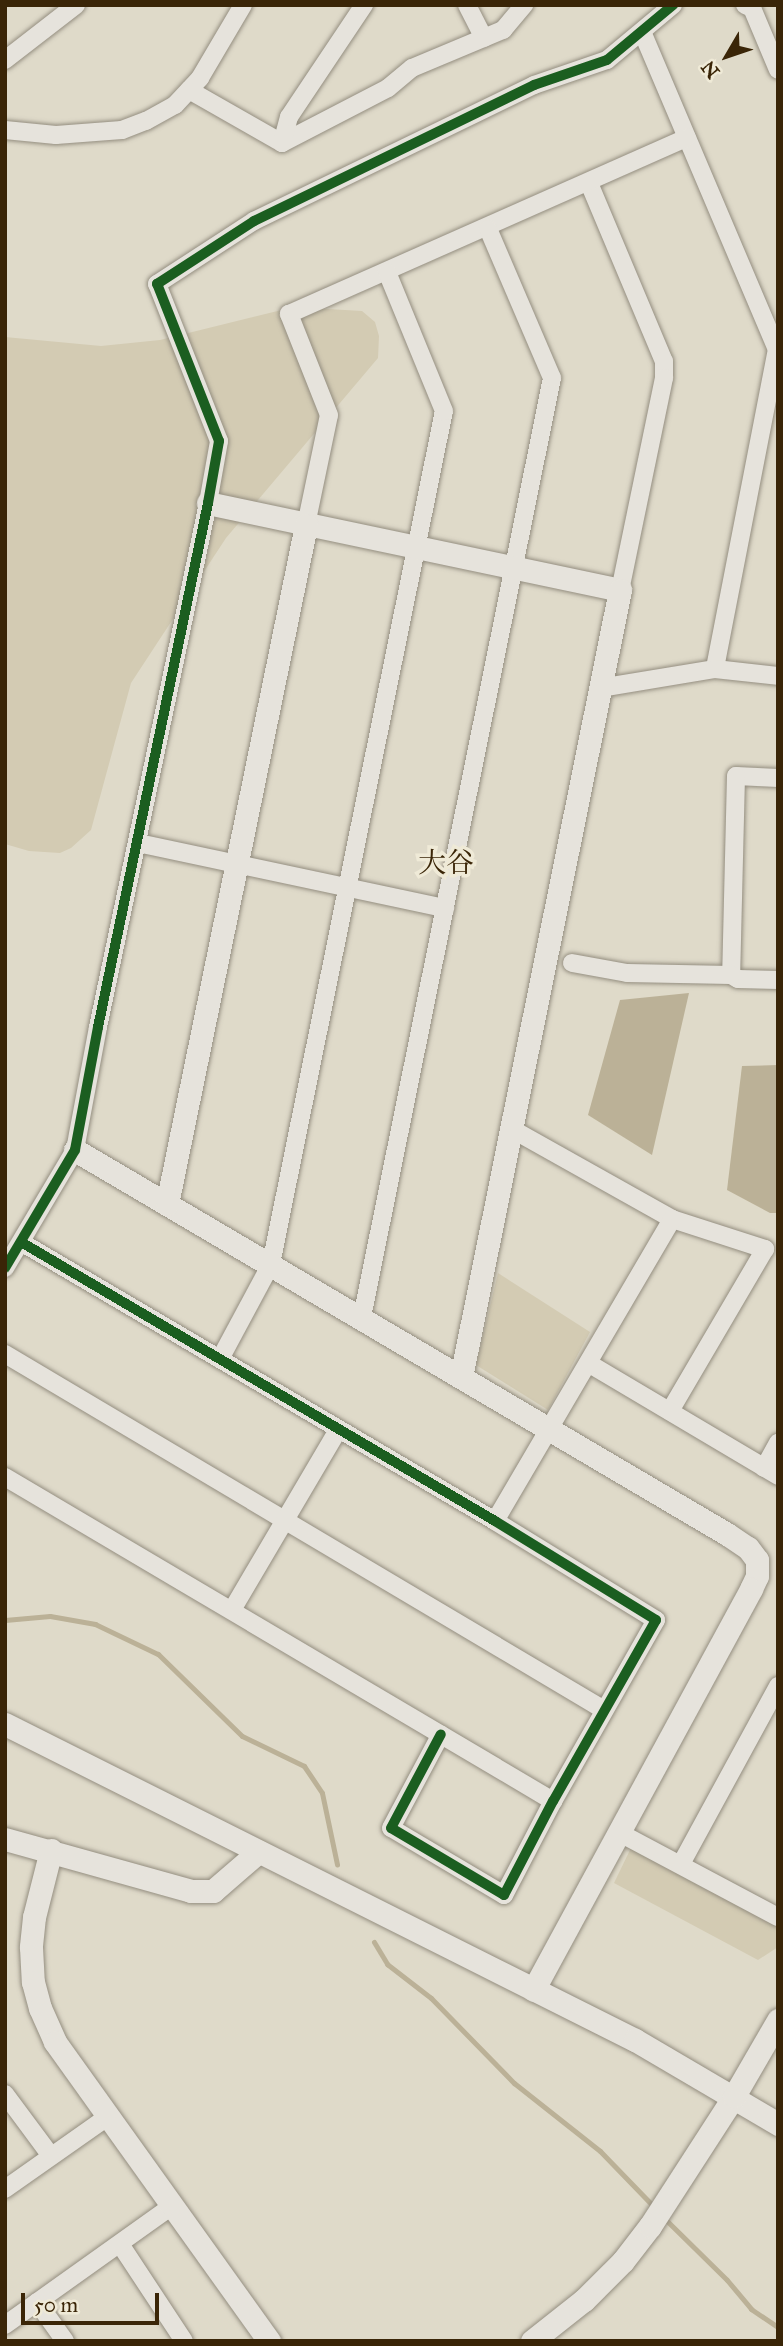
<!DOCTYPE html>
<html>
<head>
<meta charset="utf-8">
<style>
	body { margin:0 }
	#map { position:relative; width:783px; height:2346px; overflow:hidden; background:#dfdac9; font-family:"IM FELL Great Primer","Noto Serif JP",serif }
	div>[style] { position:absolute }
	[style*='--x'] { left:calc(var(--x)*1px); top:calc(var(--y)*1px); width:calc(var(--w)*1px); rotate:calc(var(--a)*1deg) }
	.green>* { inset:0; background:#d3cbb3 }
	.water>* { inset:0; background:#bbb197 }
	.stream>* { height:5px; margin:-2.5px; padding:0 2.5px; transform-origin:2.5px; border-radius:2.5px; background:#bbb197 }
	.roads { filter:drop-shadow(0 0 2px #948e80) drop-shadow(0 0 2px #948e80) }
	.minor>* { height:18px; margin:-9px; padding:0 9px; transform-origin:9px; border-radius:9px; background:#e6e3dc }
	.tertiary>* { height:23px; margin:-11.5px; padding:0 11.5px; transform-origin:11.5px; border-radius:11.5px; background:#e6e3dc }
	.cycleway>* { height:10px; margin:-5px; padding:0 5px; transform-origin:5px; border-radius:5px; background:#1b5e20 }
	span { translate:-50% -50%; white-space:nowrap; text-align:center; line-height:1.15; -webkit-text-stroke:7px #efead7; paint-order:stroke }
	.quarter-label { font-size:28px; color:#3a2507 }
	.frame { position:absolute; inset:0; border:7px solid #3a2507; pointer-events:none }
	.north { position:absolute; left:692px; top:21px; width:70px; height:70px; -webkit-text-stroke:5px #efead7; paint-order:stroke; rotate:231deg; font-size:19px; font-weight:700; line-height:28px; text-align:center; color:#3a2507 }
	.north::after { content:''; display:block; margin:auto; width:24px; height:32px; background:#3a2507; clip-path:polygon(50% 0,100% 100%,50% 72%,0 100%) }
	.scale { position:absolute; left:21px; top:2293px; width:138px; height:32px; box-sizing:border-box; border:4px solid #3a2507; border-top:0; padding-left:9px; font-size:21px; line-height:24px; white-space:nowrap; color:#3a2507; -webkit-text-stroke:5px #efead7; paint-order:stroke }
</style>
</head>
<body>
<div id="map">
	<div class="green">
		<div style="clip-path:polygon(294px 307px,362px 311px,375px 322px,379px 336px,378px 358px,226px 538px,131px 683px,91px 830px,71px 848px,60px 853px,29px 851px,5px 844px,5px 337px,101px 346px,160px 340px)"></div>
		<div style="clip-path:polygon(498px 1273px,590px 1332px,548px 1410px,476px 1365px)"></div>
		<div style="clip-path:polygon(631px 1848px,778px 1925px,778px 1947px,758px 1960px,614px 1883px)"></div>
	</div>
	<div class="water">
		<div style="clip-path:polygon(689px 993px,652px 1155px,588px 1115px,620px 1000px)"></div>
		<div style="clip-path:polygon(778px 1065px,778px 1213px,770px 1213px,727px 1190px,742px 1066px)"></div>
	</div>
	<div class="stream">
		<div style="--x:5;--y:1620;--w:45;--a:-5.1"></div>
		<div style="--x:50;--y:1616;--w:46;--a:10.1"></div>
		<div style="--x:95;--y:1624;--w:70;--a:25.5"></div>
		<div style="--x:158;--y:1654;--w:117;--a:44.3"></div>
		<div style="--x:242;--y:1736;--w:69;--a:25.8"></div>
		<div style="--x:304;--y:1766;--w:32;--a:56"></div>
		<div style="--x:322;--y:1793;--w:73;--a:78.1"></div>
		<div style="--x:374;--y:1942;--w:26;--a:59"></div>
		<div style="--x:387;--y:1964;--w:56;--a:37.7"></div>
		<div style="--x:431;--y:1998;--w:119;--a:45.7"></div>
		<div style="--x:514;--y:2083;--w:110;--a:38.3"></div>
		<div style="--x:600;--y:2151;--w:79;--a:46"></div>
		<div style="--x:664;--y:2218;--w:88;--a:44.5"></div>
		<div style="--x:727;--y:2280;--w:38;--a:50"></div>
		<div style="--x:751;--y:2309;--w:32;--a:34"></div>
	</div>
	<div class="roads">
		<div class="minor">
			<div style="--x:467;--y:5;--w:37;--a:63"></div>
			<div style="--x:745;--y:5;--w:8;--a:23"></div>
			<div style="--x:752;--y:8;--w:67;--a:67.2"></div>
			<div style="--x:643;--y:34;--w:342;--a:67"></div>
			<div style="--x:777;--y:349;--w:326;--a:101"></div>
			<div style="--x:5;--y:60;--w:90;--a:-37.8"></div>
			<div style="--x:189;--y:90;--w:107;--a:29.7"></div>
			<div style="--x:282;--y:143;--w:119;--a:-27.4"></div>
			<div style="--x:388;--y:88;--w:31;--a:-40"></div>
			<div style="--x:412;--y:68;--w:99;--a:-22.7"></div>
			<div style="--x:503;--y:30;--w:33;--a:-50"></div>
			<div style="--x:5;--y:130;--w:51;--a:5.6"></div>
			<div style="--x:56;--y:135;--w:66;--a:-4.3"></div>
			<div style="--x:122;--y:130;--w:26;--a:-21"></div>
			<div style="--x:146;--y:121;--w:33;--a:-29"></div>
			<div style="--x:175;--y:105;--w:37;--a:-47"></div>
			<div style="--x:200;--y:78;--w:85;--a:-59.5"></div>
			<div style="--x:282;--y:143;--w:27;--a:-75"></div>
			<div style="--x:289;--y:117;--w:135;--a:-56.2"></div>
			<div style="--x:589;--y:183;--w:193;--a:67.2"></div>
			<div style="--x:664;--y:361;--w:17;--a:90"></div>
			<div style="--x:664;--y:378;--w:217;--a:101.7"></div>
			<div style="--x:306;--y:525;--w:112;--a:-78.2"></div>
			<div style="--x:329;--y:415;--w:109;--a:-111.6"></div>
			<div style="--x:289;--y:314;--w:435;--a:-23.9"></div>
			<div style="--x:600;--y:688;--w:117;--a:-9.4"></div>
			<div style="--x:715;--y:669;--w:63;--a:6.3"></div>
			<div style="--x:778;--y:778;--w:42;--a:-177.3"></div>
			<div style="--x:736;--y:776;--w:199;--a:91.4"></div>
			<div style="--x:731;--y:975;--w:8;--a:30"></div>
			<div style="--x:738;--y:979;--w:40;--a:1.4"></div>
			<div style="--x:138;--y:843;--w:314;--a:12"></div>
			<div style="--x:572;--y:963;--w:56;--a:10.3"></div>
			<div style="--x:627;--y:973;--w:104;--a:1.1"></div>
			<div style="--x:510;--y:1128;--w:186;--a:29.3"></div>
			<div style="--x:672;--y:1219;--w:98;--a:17.9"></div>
			<div style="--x:765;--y:1249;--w:188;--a:120.4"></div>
			<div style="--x:21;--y:1242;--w:550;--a:30.48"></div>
			<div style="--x:495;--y:1521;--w:189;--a:31.6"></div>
			<div style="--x:656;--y:1620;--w:208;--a:119.6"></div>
			<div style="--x:553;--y:1801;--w:106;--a:117.5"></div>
			<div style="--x:504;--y:1895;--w:131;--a:-149.3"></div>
			<div style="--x:391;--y:1828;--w:106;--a:-62"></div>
			<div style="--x:5;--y:1268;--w:137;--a:-59.3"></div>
			<div style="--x:75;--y:1150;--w:125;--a:-79.4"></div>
			<div style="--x:98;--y:1027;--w:535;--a:-78.14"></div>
			<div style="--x:208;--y:503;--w:63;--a:-79.9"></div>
			<div style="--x:219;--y:441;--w:169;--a:-111.5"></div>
			<div style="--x:157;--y:284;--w:116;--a:-33"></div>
			<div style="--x:254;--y:221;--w:311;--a:-25.9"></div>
			<div style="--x:534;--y:85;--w:77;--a:-18.9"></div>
			<div style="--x:607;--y:60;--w:86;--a:-39.8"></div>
			<div style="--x:362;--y:1317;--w:958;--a:-78.56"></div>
			<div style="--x:552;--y:378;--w:162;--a:-113.2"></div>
			<div style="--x:5;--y:1354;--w:697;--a:30.72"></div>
			<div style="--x:220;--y:1359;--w:108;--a:-61.8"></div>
			<div style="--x:271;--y:1264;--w:870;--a:-78.54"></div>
			<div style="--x:444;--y:411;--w:150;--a:-112.3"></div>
			<div style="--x:588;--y:1363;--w:221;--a:30.7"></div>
			<div style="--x:764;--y:1468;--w:29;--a:-61"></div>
			<div style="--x:5;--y:1477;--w:637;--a:30.59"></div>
			<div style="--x:495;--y:1521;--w:350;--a:-59.6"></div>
			<div style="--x:232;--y:1610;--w:209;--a:-59.5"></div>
			<div style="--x:618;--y:1832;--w:181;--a:28"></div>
			<div style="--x:681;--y:1864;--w:203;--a:-61.4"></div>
			<div style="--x:5;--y:2094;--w:77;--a:53.4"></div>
			<div style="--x:5;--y:2189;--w:127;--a:-35.1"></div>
			<div style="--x:120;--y:2244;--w:116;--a:56.6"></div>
			<div style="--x:37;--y:2302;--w:48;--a:54.3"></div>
			<div style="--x:5;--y:2325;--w:205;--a:-35.5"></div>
		</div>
		<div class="tertiary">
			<div style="--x:208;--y:503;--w:421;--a:11.9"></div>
			<div style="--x:620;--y:590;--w:803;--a:101.42"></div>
			<div style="--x:75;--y:1150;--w:757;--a:30.5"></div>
			<div style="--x:727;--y:1534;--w:25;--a:34"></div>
			<div style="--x:748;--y:1548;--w:15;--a:53"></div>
			<div style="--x:757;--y:1560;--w:16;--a:90"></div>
			<div style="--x:757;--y:1576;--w:14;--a:115"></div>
			<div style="--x:751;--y:1589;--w:456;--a:118.5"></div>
			<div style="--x:167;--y:1204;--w:693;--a:-78.43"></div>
			<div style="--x:5;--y:1724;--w:705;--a:26.64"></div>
			<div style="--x:635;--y:2040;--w:166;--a:30.4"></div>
			<div style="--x:5;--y:1839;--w:193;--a:15.6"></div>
			<div style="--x:191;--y:1891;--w:22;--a:0"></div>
			<div style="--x:213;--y:1891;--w:60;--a:-40.9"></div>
			<div style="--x:51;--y:1850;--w:69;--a:104.2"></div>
			<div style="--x:34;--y:1917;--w:30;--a:96"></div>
			<div style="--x:31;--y:1947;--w:35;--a:87"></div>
			<div style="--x:33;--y:1982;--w:27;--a:75"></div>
			<div style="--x:40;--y:2008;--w:37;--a:66"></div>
			<div style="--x:55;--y:2042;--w:368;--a:54.4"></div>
			<div style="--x:532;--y:2341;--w:66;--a:-38.3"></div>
			<div style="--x:584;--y:2300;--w:55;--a:-45"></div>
			<div style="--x:623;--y:2261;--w:44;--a:-52.4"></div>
			<div style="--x:650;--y:2226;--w:155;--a:-57.1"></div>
			<div style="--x:734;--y:2096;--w:88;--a:-59.9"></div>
		</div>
	</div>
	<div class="cycleway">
		<div style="--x:21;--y:1242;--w:550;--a:30.48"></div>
		<div style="--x:495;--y:1521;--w:189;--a:31.6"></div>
		<div style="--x:656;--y:1620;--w:208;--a:119.6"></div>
		<div style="--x:553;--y:1801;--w:106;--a:117.5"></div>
		<div style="--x:504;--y:1895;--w:131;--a:-149.3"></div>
		<div style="--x:391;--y:1828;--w:106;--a:-62"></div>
		<div style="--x:5;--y:1268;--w:137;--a:-59.3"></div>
		<div style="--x:75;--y:1150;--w:125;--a:-79.4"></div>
		<div style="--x:98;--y:1027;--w:535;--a:-78.14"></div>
		<div style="--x:208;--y:503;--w:63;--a:-79.9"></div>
		<div style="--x:219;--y:441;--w:169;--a:-111.5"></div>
		<div style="--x:157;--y:284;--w:116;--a:-33"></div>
		<div style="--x:254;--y:221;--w:311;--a:-25.9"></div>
		<div style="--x:534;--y:85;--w:77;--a:-18.9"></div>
		<div style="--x:607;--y:60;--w:86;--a:-39.8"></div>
	</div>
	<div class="quarter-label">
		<span style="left:446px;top:863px">大谷</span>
	</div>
	<div class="frame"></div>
	<div class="north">N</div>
	<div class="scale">50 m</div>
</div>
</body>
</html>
